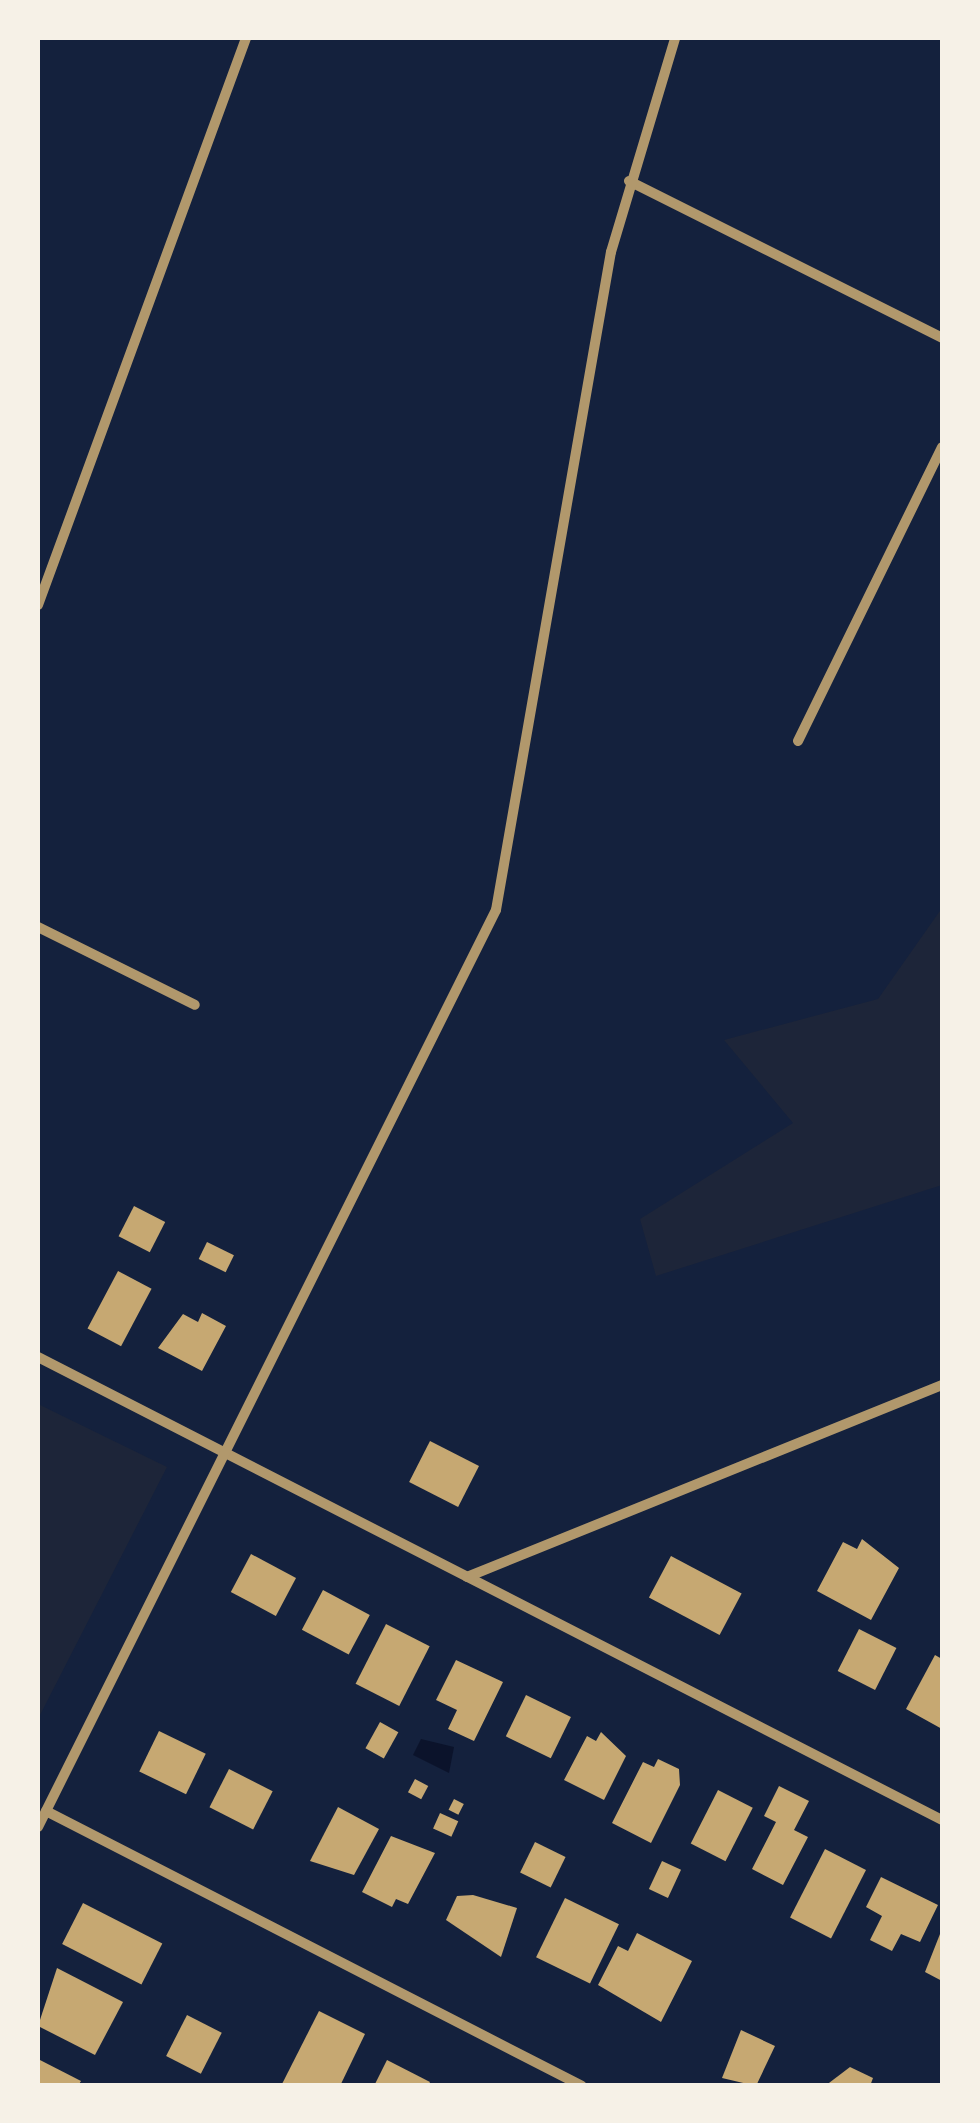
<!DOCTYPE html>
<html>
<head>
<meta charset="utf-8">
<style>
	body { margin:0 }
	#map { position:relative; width:980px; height:2123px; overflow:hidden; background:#14213d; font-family:Overpass,sans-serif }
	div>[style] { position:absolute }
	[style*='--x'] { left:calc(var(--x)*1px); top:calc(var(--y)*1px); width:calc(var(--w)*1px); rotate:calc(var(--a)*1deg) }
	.green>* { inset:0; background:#1d2539 }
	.water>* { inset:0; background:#0b132b }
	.building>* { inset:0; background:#c6a872; transform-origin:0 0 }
	.minor>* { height:10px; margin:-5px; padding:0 5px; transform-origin:5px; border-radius:5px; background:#b1986c }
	span { translate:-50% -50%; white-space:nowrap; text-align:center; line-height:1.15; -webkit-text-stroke:10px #f6f1e7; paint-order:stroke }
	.frame { position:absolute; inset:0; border:40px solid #f6f1e7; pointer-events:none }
</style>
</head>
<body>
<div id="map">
	<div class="green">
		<div style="clip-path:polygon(942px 908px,942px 1185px,656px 1276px,640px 1219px,793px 1123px,724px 1040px,878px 999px)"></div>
		<div style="clip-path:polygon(38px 1404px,167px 1467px,38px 1719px)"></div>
	</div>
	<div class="water">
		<div style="clip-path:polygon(421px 1739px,454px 1747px,449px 1773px,413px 1755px)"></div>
	</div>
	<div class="building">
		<div style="left:134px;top:1206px;width:35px;height:34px;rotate:27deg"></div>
		<div style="left:207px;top:1242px;width:30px;height:19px;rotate:26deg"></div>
		<div style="left:118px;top:1271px;width:38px;height:65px;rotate:28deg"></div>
		<div style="clip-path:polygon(202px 1313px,226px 1326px,202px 1371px,158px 1348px,183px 1314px,198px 1322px)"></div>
		<div style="left:430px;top:1441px;width:55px;height:46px;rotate:27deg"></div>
		<div style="clip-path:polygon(862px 1539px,899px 1568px,871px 1620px,817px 1591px,843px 1542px,857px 1549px)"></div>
		<div style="left:251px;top:1554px;width:51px;height:43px;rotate:28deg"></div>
		<div style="left:671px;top:1556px;width:80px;height:47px;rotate:28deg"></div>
		<div style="left:323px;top:1590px;width:53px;height:45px;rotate:28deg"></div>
		<div style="left:386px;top:1624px;width:49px;height:67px;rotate:27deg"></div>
		<div style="left:859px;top:1629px;width:42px;height:47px;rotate:27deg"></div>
		<div style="clip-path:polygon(935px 1655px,942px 1659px,942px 1729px,906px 1709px)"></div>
		<div style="clip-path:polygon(456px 1660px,503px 1682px,474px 1741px,448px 1729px,457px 1710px,436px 1700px)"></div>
		<div style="left:526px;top:1695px;width:50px;height:46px;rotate:26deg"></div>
		<div style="left:380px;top:1722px;width:21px;height:30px;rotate:29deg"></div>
		<div style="left:159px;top:1731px;width:52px;height:45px;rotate:26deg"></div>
		<div style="clip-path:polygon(601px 1732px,626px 1756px,604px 1800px,564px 1780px,587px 1736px,596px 1741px)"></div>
		<div style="clip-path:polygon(658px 1759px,679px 1769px,680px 1785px,651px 1843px,612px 1823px,643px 1762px,654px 1767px)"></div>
		<div style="left:229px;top:1769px;width:49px;height:43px;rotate:27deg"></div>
		<div style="left:415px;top:1779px;width:15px;height:15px;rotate:28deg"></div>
		<div style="clip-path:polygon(779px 1786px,809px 1801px,794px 1830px,808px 1837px,783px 1885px,752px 1869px,776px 1822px,764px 1816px)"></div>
		<div style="left:718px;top:1790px;width:39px;height:60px;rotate:27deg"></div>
		<div style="left:454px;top:1799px;width:11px;height:12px;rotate:27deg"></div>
		<div style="clip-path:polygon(338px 1807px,379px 1829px,354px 1875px,310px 1861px)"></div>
		<div style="left:440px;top:1813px;width:20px;height:17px;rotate:24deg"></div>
		<div style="clip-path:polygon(391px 1836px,435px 1853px,408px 1904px,396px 1899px,392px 1907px,362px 1892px)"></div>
		<div style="left:535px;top:1842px;width:34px;height:34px;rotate:26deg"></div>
		<div style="left:825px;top:1849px;width:46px;height:77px;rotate:27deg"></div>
		<div style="left:662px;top:1861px;width:21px;height:31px;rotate:25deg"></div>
		<div style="clip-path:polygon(881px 1877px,938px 1905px,920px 1942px,901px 1934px,892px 1951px,870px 1940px,882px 1916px,866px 1907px)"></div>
		<div style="clip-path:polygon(473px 1895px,517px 1908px,501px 1957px,446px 1920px,457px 1896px)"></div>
		<div style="left:565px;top:1898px;width:60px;height:66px;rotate:26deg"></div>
		<div style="left:83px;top:1903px;width:89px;height:46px;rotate:27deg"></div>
		<div style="clip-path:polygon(942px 1929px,942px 1981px,925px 1972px)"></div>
		<div style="clip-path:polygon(637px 1933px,692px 1961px,661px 2022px,598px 1985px,618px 1946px,628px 1951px)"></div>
		<div style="clip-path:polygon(57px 1968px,123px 2002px,95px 2055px,38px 2026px)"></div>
		<div style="clip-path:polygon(319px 2011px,365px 2034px,340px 2086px,281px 2086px)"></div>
		<div style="left:187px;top:2015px;width:39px;height:46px;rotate:27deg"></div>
		<div style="clip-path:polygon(741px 2030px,775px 2046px,756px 2086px,722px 2078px)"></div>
		<div style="clip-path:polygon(38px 2059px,81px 2081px,78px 2086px,38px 2086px)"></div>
		<div style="clip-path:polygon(387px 2060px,430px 2082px,428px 2086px,374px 2086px)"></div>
		<div style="clip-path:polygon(850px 2067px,873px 2078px,870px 2086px,825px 2086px)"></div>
	</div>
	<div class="minor">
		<div style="--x:629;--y:181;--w:350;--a:26.6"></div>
		<div style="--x:38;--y:605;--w:604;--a:-69.85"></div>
		<div style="--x:798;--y:741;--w:327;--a:-63.9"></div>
		<div style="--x:38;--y:927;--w:175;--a:26.4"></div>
		<div style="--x:38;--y:1357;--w:1016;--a:27.12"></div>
		<div style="--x:467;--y:1577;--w:512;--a:-22.01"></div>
		<div style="--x:46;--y:1811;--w:602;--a:27.16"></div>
		<div style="--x:38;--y:1827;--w:1025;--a:-63.46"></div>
		<div style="--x:496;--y:910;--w:668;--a:-80.09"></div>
		<div style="--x:611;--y:252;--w:223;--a:-73.3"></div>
	</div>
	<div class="frame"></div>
</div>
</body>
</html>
